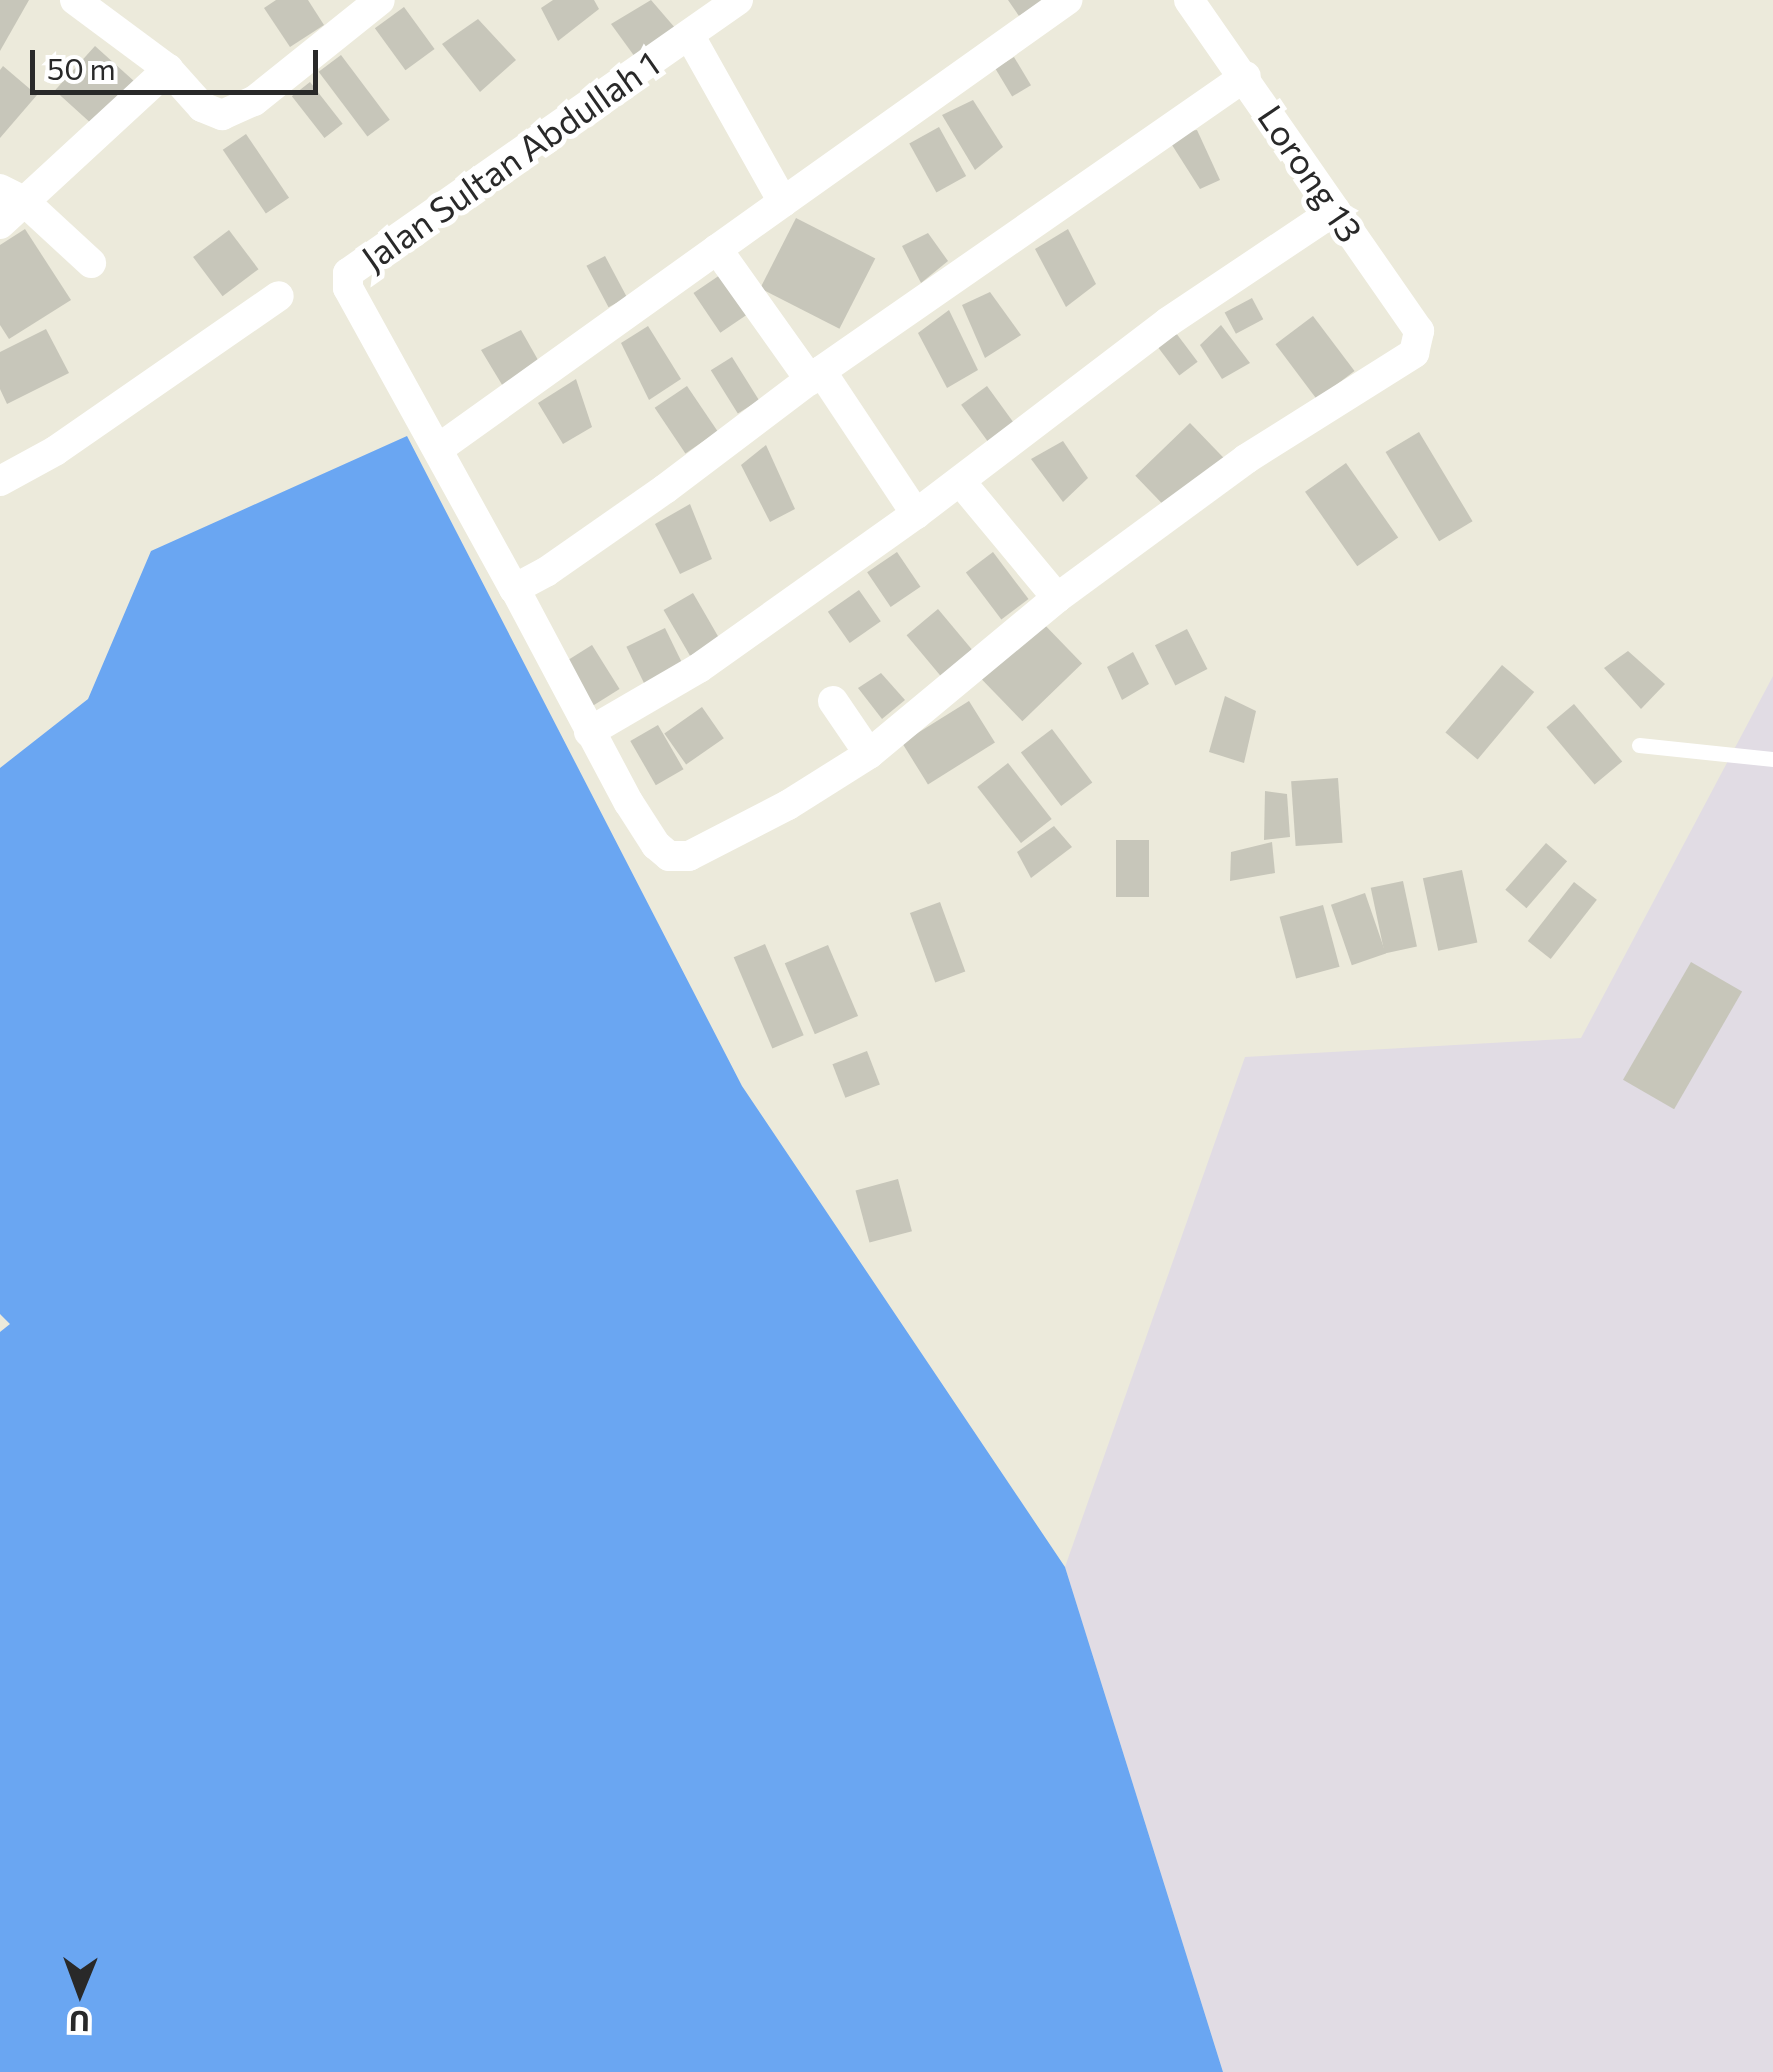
<!DOCTYPE html>
<html>
<head>
<meta charset="utf-8">
<style>
	body { margin:0 }
	#map { position:relative; width:1773px; height:2072px; overflow:hidden; background:#eceadb; font-family:Commissioner,sans-serif }
	div>[style] { position:absolute }
	[style*='--x'] { left:calc(var(--x)*1px); top:calc(var(--y)*1px); width:calc(var(--w)*1px); rotate:calc(var(--a)*1deg) }
	.industrial>* { inset:0; background:#e1dce4 }
	.water>* { inset:0; background:#6aa6f2 }
	.building>* { inset:0; background:#c7c6ba; transform-origin:0 0 }
	.service>* { height:15px; margin:-7.5px; padding:0 7.5px; transform-origin:7.5px; border-radius:7.5px; background:#fff }
	.minor>* { height:30px; margin:-15px; padding:0 15px; transform-origin:15px; border-radius:15px; background:#fff }
	span { translate:-50% -50%; white-space:nowrap; text-align:center; line-height:1.15; -webkit-text-stroke:10px #fff; paint-order:stroke }
	.street-label { font-size:35px; color:#292929 }
	.north { position:absolute; left:30px; top:1942px; width:100px; height:100px; -webkit-text-stroke:8px #fff; paint-order:stroke; rotate:181deg; font-size:28px; font-weight:700; line-height:40px; text-align:center; color:#292929 }
	.north::after { content:''; display:block; margin:auto; width:35px; height:45px; background:#292929; clip-path:polygon(50% 0,100% 100%,50% 72%,0 100%) }
	.scale { position:absolute; left:30px; top:50px; width:288px; height:45px; box-sizing:border-box; border:5px solid #292929; border-top:0; padding-left:12px; font-size:30px; line-height:35px; white-space:nowrap; color:#292929; -webkit-text-stroke:8px #fff; paint-order:stroke }
</style>
</head>
<body>
<div id="map">
	<div class="industrial">
		<div style="clip-path:polygon(1773px 676px,1773px 2072px,1223px 2072px,1065px 1567px,1245px 1057px,1581px 1038px)"></div>
	</div>
	<div class="water">
		<div style="clip-path:polygon(407px 436px,742px 1086px,1065px 1567px,1223px 2072px,0 2072px,0 1332px,10px 1324px,0 1314px,0 768px,88px 699px,151px 551px)"></div>
	</div>
	<div class="building">
		<div style="clip-path:polygon(0 0,29px 0,0 51px)"></div>
		<div style="clip-path:polygon(276px 0,308px 0,324px 25px,290px 47px,264px 8px)"></div>
		<div style="clip-path:polygon(553px 0,594px 0,599px 9px,558px 41px,541px 8px)"></div>
		<div style="clip-path:polygon(651px 0,676px 29px,635px 57px,611px 24px)"></div>
		<div style="clip-path:polygon(1008px 0,1046px 0,1019px 16px)"></div>
		<div style="left:404px;top:7px;width:52px;height:36px;rotate:54deg"></div>
		<div style="clip-path:polygon(478px 19px,516px 60px,480px 92px,442px 44px)"></div>
		<div style="left:95px;top:46px;width:52px;height:60px;rotate:42deg"></div>
		<div style="left:341px;top:55px;width:81px;height:28px;rotate:53deg"></div>
		<div style="left:1014px;top:57px;width:33px;height:22px;rotate:59deg"></div>
		<div style="clip-path:polygon(3px 66px,37px 95px,0 138px,0 70px)"></div>
		<div style="left:310px;top:82px;width:53px;height:23px;rotate:52deg"></div>
		<div style="clip-path:polygon(973px 100px,1003px 147px,975px 170px,942px 115px)"></div>
		<div style="left:939px;top:127px;width:56px;height:34px;rotate:61deg"></div>
		<div style="clip-path:polygon(1197px 130px,1220px 180px,1200px 189px,1165px 134px)"></div>
		<div style="left:246px;top:134px;width:77px;height:28px;rotate:56deg"></div>
		<div style="left:796px;top:218px;width:89px;height:79px;rotate:27deg"></div>
		<div style="clip-path:polygon(25px 229px,71px 300px,9px 339px,0 325px,0 245px)"></div>
		<div style="clip-path:polygon(1068px 229px,1096px 284px,1066px 307px,1035px 249px)"></div>
		<div style="left:229px;top:230px;width:49px;height:45px;rotate:53deg"></div>
		<div style="clip-path:polygon(928px 233px,948px 261px,921px 283px,902px 246px)"></div>
		<div style="left:605px;top:256px;width:47px;height:21px;rotate:62deg"></div>
		<div style="left:720px;top:275px;width:48px;height:32px;rotate:56deg"></div>
		<div style="clip-path:polygon(990px 292px,1021px 335px,985px 358px,962px 305px)"></div>
		<div style="left:1252px;top:298px;width:24px;height:31px;rotate:62deg"></div>
		<div style="clip-path:polygon(949px 310px,978px 370px,947px 388px,918px 333px)"></div>
		<div style="left:1313px;top:316px;width:69px;height:47px;rotate:53deg"></div>
		<div style="clip-path:polygon(1221px 325px,1250px 363px,1222px 379px,1200px 345px)"></div>
		<div style="clip-path:polygon(648px 326px,681px 379px,649px 400px,621px 343px)"></div>
		<div style="clip-path:polygon(46px 329px,69px 373px,7px 404px,0 389px,0 352px)"></div>
		<div style="clip-path:polygon(521px 330px,542px 367px,507px 393px,481px 350px)"></div>
		<div style="left:1176px;top:333px;width:36px;height:23px;rotate:53deg"></div>
		<div style="left:732px;top:357px;width:51px;height:25px;rotate:58deg"></div>
		<div style="clip-path:polygon(576px 379px,592px 427px,563px 444px,538px 403px)"></div>
		<div style="left:687px;top:386px;width:55px;height:39px;rotate:56deg"></div>
		<div style="left:987px;top:386px;width:51px;height:32px;rotate:54deg"></div>
		<div style="left:1190px;top:423px;width:50px;height:76px;rotate:46deg"></div>
		<div style="left:1419px;top:432px;width:104px;height:39px;rotate:59deg"></div>
		<div style="clip-path:polygon(1063px 441px,1088px 478px,1063px 502px,1031px 459px)"></div>
		<div style="clip-path:polygon(766px 445px,795px 509px,770px 522px,741px 465px)"></div>
		<div style="left:1346px;top:463px;width:91px;height:50px;rotate:55deg"></div>
		<div style="clip-path:polygon(690px 504px,712px 559px,680px 574px,655px 524px)"></div>
		<div style="left:897px;top:552px;width:42px;height:36px;rotate:56deg"></div>
		<div style="left:993px;top:552px;width:59px;height:34px;rotate:53deg"></div>
		<div style="left:859px;top:590px;width:38px;height:38px;rotate:55deg"></div>
		<div style="left:693px;top:593px;width:59px;height:34px;rotate:60deg"></div>
		<div style="left:938px;top:609px;width:55px;height:41px;rotate:50deg"></div>
		<div style="left:1039px;top:619px;width:62px;height:83px;rotate:46deg"></div>
		<div style="left:665px;top:628px;width:41px;height:43px;rotate:64deg"></div>
		<div style="left:1187px;top:629px;width:45px;height:36px;rotate:63deg"></div>
		<div style="left:592px;top:645px;width:52px;height:39px;rotate:58deg"></div>
		<div style="clip-path:polygon(1628px 651px,1665px 684px,1641px 709px,1604px 668px)"></div>
		<div style="clip-path:polygon(1133px 652px,1149px 684px,1122px 700px,1107px 667px)"></div>
		<div style="left:1502px;top:665px;width:42px;height:88px;rotate:40deg"></div>
		<div style="clip-path:polygon(881px 673px,905px 700px,882px 719px,858px 688px)"></div>
		<div style="clip-path:polygon(1225px 696px,1256px 711px,1244px 763px,1209px 752px)"></div>
		<div style="left:969px;top:701px;width:49px;height:79px;rotate:58deg"></div>
		<div style="left:1574px;top:704px;width:75px;height:36px;rotate:50deg"></div>
		<div style="left:702px;top:707px;width:38px;height:46px;rotate:55deg"></div>
		<div style="left:658px;top:725px;width:51px;height:32px;rotate:60deg"></div>
		<div style="left:1052px;top:729px;width:67px;height:39px;rotate:53deg"></div>
		<div style="left:1008px;top:763px;width:71px;height:39px;rotate:52deg"></div>
		<div style="left:1338px;top:778px;width:65px;height:47px;rotate:86deg"></div>
		<div style="clip-path:polygon(1265px 791px,1287px 794px,1290px 837px,1264px 840px)"></div>
		<div style="clip-path:polygon(1054px 826px,1072px 847px,1031px 878px,1017px 852px)"></div>
		<div style="left:1116px;top:840px;width:33px;height:57px"></div>
		<div style="clip-path:polygon(1272px 842px,1275px 873px,1230px 881px,1231px 852px)"></div>
		<div style="left:1546px;top:843px;width:28px;height:62px;rotate:41deg"></div>
		<div style="left:1462px;top:870px;width:74px;height:40px;rotate:78deg"></div>
		<div style="left:1403px;top:881px;width:67px;height:33px;rotate:78deg"></div>
		<div style="left:1574px;top:882px;width:29px;height:75px;rotate:38deg"></div>
		<div style="left:1365px;top:893px;width:64px;height:36px;rotate:71deg"></div>
		<div style="left:940px;top:902px;width:74px;height:32px;rotate:70deg"></div>
		<div style="left:1323px;top:905px;width:64px;height:45px;rotate:75deg"></div>
		<div style="left:765px;top:944px;width:99px;height:34px;rotate:67deg"></div>
		<div style="left:828px;top:945px;width:77px;height:47px;rotate:67deg"></div>
		<div style="left:1691px;top:962px;width:59px;height:136px;rotate:30deg"></div>
		<div style="left:867px;top:1051px;width:36px;height:37px;rotate:69deg"></div>
		<div style="left:898px;top:1179px;width:54px;height:44px;rotate:75deg"></div>
	</div>
	<div class="service">
		<div style="--x:1639;--y:745;--w:135;--a:6"></div>
	</div>
	<div class="minor">
		<div style="--x:75;--y:0;--w:116;--a:36.6"></div>
		<div style="--x:168;--y:69;--w:51;--a:48.2"></div>
		<div style="--x:202;--y:107;--w:22;--a:22"></div>
		<div style="--x:222;--y:115;--w:35;--a:-24"></div>
		<div style="--x:254;--y:101;--w:161;--a:-38.7"></div>
		<div style="--x:738;--y:0;--w:476;--a:145"></div>
		<div style="--x:348;--y:273;--w:15;--a:90"></div>
		<div style="--x:348;--y:288;--w:344;--a:61.1"></div>
		<div style="--x:514;--y:589;--w:36;--a:-28"></div>
		<div style="--x:546;--y:572;--w:145;--a:-34.9"></div>
		<div style="--x:665;--y:489;--w:196;--a:-37.1"></div>
		<div style="--x:821;--y:371;--w:517;--a:-34.77"></div>
		<div style="--x:0;--y:189;--w:28;--a:27"></div>
		<div style="--x:25;--y:202;--w:90;--a:42.7"></div>
		<div style="--x:783;--y:202;--w:349;--a:-35.4"></div>
		<div style="--x:0;--y:224;--w:229;--a:-42.7"></div>
		<div style="--x:717;--y:249;--w:161;--a:54.6"></div>
		<div style="--x:821;--y:371;--w:172;--a:56.4"></div>
		<div style="--x:916;--y:514;--w:317;--a:-37.3"></div>
		<div style="--x:1168;--y:322;--w:201;--a:-33.8"></div>
		<div style="--x:438;--y:449;--w:424;--a:-35.6"></div>
		<div style="--x:783;--y:202;--w:190;--a:-119.3"></div>
		<div style="--x:0;--y:481;--w:63;--a:-28.6"></div>
		<div style="--x:55;--y:451;--w:272;--a:-34.7"></div>
		<div style="--x:960;--y:481;--w:152;--a:50.3"></div>
		<div style="--x:515;--y:589;--w:242;--a:62"></div>
		<div style="--x:629;--y:803;--w:50;--a:57.3"></div>
		<div style="--x:656;--y:845;--w:17;--a:40"></div>
		<div style="--x:669;--y:856;--w:20;--a:0"></div>
		<div style="--x:689;--y:856;--w:111;--a:-27.3"></div>
		<div style="--x:788;--y:805;--w:96;--a:-32.2"></div>
		<div style="--x:869;--y:754;--w:244;--a:-39.7"></div>
		<div style="--x:1057;--y:598;--w:235;--a:-36.3"></div>
		<div style="--x:1246;--y:459;--w:199;--a:-32.2"></div>
		<div style="--x:1414;--y:353;--w:23;--a:-77"></div>
		<div style="--x:1419;--y:331;--w:403;--a:-124.8"></div>
		<div style="--x:833;--y:701;--w:64;--a:55.8"></div>
		<div style="--x:589;--y:732;--w:127;--a:-30.2"></div>
		<div style="--x:699;--y:668;--w:266;--a:-35.4"></div>
	</div>
	<div class="street-label">
		<span style="left:510px;top:160px;rotate:-35deg">Jalan Sultan Abdullah 1</span>
		<span style="left:1311px;top:173px;rotate:56deg">Lorong 13</span>
	</div>
	<div class="north">U</div>
	<div class="scale">50 m</div>
</div>
</body>
</html>
